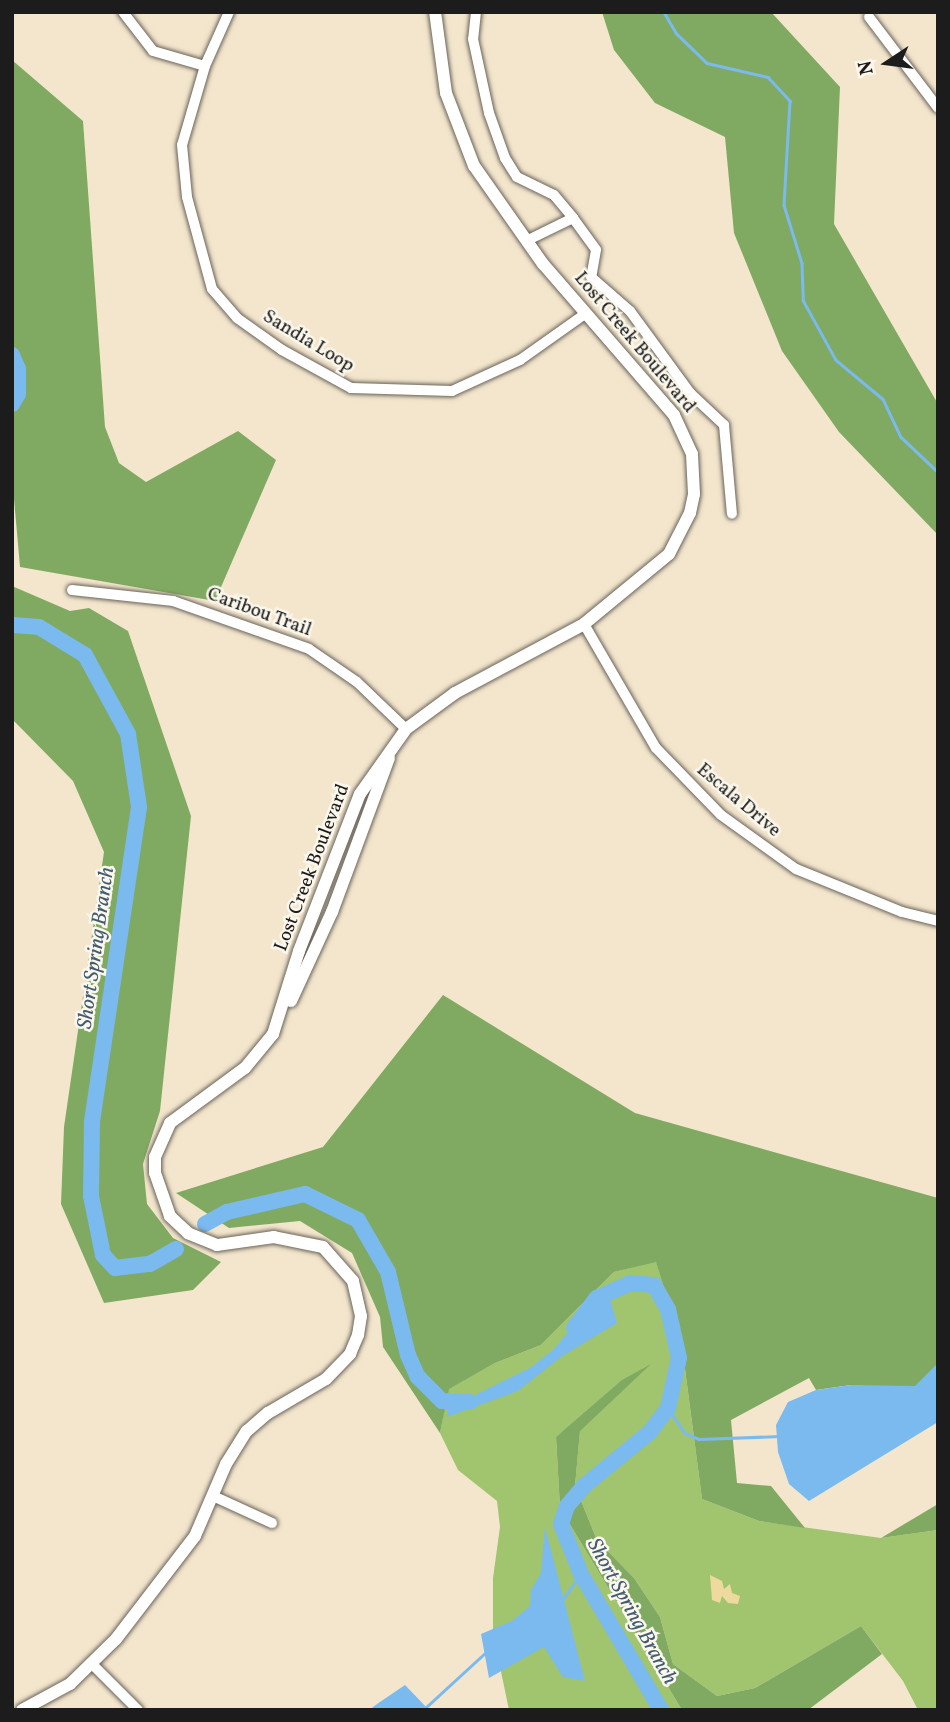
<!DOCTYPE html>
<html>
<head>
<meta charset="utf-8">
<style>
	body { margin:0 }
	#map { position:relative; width:950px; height:1722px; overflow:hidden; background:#f4e6cd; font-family:Vollkorn,serif }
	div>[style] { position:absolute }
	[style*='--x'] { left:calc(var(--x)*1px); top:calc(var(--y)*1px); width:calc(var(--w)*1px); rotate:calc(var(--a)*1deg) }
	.green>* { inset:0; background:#a1c46e }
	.forest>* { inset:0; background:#80aa61 }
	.sand>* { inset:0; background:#eeda9e }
	.water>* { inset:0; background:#7bbaef }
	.stream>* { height:2.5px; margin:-1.25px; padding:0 1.25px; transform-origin:1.25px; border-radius:1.25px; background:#7bbaef }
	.river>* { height:16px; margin:-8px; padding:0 8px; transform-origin:8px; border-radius:8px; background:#7bbaef }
	.roads { filter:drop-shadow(0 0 2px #68635a) drop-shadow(0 0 2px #68635a) }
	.minor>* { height:10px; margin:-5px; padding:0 5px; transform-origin:5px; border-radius:5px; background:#fff }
	.tertiary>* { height:12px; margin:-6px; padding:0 6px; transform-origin:6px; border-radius:6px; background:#fff }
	span { translate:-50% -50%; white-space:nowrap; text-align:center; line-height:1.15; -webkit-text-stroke:5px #fbf7ec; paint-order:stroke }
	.street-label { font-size:19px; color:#1c1c1c }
	.water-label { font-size:21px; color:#425b70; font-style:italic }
	.frame { position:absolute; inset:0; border:14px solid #1c1c1c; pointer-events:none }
	.north { position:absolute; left:852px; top:28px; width:70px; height:70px; -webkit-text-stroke:5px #fbf7ec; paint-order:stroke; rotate:257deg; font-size:19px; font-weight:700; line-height:28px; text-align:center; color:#1c1c1c }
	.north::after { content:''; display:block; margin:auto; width:24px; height:32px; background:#1c1c1c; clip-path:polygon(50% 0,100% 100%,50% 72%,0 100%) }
</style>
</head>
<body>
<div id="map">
	<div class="green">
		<div style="clip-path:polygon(656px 1261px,682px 1346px,702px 1499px,759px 1521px,881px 1538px,938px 1530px,938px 1710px,918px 1710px,903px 1681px,861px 1626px,755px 1688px,717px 1696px,673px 1664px,660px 1617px,634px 1578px,597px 1540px,575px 1486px,580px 1430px,647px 1366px,556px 1437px,560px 1508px,682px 1710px,509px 1710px,493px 1633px,493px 1578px,500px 1527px,497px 1501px,458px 1470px,440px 1433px,448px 1389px,495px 1363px,541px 1345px,614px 1272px)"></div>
	</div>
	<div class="forest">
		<div style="clip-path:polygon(602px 12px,771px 12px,840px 87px,834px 224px,938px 404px,938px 535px,839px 432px,782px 351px,734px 233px,725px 137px,655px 103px,614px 50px)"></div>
		<div style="clip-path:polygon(12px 60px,83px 121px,105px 427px,119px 463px,146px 482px,238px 431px,276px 460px,215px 601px,20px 567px,12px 476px)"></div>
		<div style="clip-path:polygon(12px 586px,70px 611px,89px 608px,128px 631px,191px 816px,160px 1111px,143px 1164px,147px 1204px,173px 1238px,221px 1262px,193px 1290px,104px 1303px,61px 1204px,64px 1127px,104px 852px,73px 781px,12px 719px)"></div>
		<div style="clip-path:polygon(443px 995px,635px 1113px,938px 1198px,938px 1365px,916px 1390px,851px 1385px,816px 1390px,809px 1378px,731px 1420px,737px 1483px,771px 1486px,805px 1528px,759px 1521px,702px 1499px,682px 1346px,656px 1262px,614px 1272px,541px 1345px,495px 1363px,449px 1389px,440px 1433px,383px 1347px,380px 1317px,352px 1253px,300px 1221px,229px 1228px,176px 1193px,323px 1147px)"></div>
		<div style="clip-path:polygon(651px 1364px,580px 1431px,575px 1486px,597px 1540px,634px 1578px,660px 1617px,673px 1664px,717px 1696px,755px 1688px,861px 1626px,882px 1654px,808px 1710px,682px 1710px,560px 1508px,556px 1437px,622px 1380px)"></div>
		<div style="clip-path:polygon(938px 1504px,938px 1530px,881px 1538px)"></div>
	</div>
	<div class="sand">
		<div style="clip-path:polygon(710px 1575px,722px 1581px,724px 1589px,730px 1584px,732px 1593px,740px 1596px,738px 1604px,728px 1603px,722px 1596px,720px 1603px,712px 1600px)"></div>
	</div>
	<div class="water">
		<div style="clip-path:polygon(610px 1299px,617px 1323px,561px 1357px,518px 1391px,447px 1417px,449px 1402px,469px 1398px,530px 1368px,553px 1350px,588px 1309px)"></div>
		<div style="clip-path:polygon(938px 1363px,938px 1422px,809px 1501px,789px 1484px,778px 1452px,776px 1425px,788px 1402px,816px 1390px,851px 1385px,915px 1386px)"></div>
		<div style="clip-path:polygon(545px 1527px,585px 1681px,563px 1677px,544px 1647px,489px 1678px,481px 1634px,512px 1621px,530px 1606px,531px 1590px,541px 1573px)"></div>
		<div style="clip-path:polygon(405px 1685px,429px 1710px,369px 1710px,377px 1704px)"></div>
	</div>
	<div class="stream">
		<div style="--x:664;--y:12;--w:24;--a:60"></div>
		<div style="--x:676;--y:33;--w:43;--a:44.1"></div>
		<div style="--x:707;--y:63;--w:63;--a:12.9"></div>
		<div style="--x:768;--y:77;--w:33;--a:47"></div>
		<div style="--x:790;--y:101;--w:104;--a:93.3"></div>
		<div style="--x:784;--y:205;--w:61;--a:72.8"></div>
		<div style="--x:802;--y:263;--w:37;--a:88"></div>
		<div style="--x:803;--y:300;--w:68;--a:61.2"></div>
		<div style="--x:836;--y:360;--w:61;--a:39.7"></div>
		<div style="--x:883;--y:399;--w:42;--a:64.7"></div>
		<div style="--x:901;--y:437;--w:51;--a:43.4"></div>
		<div style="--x:668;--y:1408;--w:30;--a:56"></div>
		<div style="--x:685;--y:1433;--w:15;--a:23"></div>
		<div style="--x:699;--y:1439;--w:81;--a:-2.1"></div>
		<div style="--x:562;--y:1600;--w:32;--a:-54"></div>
		<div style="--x:423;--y:1710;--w:84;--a:-42.6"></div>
	</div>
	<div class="river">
		<div style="--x:12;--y:355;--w:15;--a:67"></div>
		<div style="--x:18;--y:369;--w:25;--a:90"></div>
		<div style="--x:18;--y:394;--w:12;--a:121"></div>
		<div style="--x:12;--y:625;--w:27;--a:4"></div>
		<div style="--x:39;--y:627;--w:54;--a:31.3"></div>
		<div style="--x:85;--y:655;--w:90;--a:61.4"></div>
		<div style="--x:128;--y:734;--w:74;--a:81.4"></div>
		<div style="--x:139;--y:807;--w:319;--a:98.5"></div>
		<div style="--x:92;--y:1123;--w:73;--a:90.8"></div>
		<div style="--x:91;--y:1196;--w:60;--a:78.5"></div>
		<div style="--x:103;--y:1255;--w:18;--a:47"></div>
		<div style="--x:115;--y:1268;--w:35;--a:-7"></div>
		<div style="--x:150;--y:1264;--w:30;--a:-30"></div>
		<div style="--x:205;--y:1224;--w:25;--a:-29"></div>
		<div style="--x:227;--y:1212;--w:80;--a:-13"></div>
		<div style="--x:305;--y:1194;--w:59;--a:26.1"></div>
		<div style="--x:358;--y:1220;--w:60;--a:60"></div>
		<div style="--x:388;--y:1272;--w:85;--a:76.5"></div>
		<div style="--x:408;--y:1355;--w:24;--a:66"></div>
		<div style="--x:418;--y:1377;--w:34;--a:45"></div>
		<div style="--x:442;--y:1401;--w:28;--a:2"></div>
		<div style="--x:574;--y:1328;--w:38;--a:-53"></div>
		<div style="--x:597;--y:1298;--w:36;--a:-24"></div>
		<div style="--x:630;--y:1283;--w:24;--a:5"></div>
		<div style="--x:654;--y:1285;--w:28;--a:60"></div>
		<div style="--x:668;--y:1309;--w:50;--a:77.3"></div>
		<div style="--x:679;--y:1358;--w:51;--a:102.4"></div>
		<div style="--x:668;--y:1408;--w:30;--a:127"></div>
		<div style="--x:650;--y:1432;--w:85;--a:140.7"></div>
		<div style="--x:584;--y:1486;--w:26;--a:130"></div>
		<div style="--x:567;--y:1506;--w:19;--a:108"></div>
		<div style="--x:561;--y:1524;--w:54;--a:68.2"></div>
		<div style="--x:581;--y:1574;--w:158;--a:59.5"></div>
	</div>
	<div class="roads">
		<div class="minor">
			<div style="--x:123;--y:12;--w:49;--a:52.4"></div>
			<div style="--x:153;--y:51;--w:54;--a:16.1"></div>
			<div style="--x:229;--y:12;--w:59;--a:114"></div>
			<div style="--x:205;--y:66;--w:82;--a:106.2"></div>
			<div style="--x:182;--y:145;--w:52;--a:84.5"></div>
			<div style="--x:187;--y:197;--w:95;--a:74.8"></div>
			<div style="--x:212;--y:289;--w:38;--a:49"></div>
			<div style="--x:237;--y:318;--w:55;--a:35.4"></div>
			<div style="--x:282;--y:350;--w:79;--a:28.8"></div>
			<div style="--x:351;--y:388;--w:101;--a:1.7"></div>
			<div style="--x:452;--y:391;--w:75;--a:-24.5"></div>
			<div style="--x:520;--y:360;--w:80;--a:-35.3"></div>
			<div style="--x:476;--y:12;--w:27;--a:96"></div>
			<div style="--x:473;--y:39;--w:76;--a:77.8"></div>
			<div style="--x:489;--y:113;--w:48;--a:70.4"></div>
			<div style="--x:505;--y:158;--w:22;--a:58"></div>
			<div style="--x:517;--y:177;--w:41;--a:25.9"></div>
			<div style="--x:554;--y:195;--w:30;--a:50"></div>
			<div style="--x:573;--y:218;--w:52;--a:153.9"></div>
			<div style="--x:869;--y:17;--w:114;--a:52.8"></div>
			<div style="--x:573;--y:218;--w:39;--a:54"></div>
			<div style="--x:596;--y:250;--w:27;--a:100"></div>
			<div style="--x:591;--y:277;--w:52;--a:41.1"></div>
			<div style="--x:630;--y:311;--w:102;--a:53.8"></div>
			<div style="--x:690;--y:393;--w:47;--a:43.3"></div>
			<div style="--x:724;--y:425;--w:89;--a:84.9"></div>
			<div style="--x:72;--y:590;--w:102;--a:6.2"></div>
			<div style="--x:173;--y:601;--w:144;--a:19.4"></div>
			<div style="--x:309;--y:649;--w:58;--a:34.5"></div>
			<div style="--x:357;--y:682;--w:68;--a:43.8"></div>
			<div style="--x:584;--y:624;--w:143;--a:59.9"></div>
			<div style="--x:656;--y:748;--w:93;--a:45.9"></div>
			<div style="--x:721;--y:815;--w:92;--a:35.8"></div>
			<div style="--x:796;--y:869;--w:114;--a:22.1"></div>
			<div style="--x:902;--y:912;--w:37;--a:14"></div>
			<div style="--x:213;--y:1496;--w:65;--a:24.6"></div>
			<div style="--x:93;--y:1665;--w:64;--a:45"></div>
		</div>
		<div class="tertiary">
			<div style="--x:291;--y:1001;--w:98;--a:-65.3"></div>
			<div style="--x:332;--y:912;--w:164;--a:-69.7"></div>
			<div style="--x:22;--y:1710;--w:55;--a:-28.4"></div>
			<div style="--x:70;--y:1684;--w:64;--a:-44.4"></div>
			<div style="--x:116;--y:1639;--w:130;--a:-52.5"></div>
			<div style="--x:195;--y:1536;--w:78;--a:-66.7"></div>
			<div style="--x:226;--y:1464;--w:39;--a:-58"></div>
			<div style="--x:247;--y:1431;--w:28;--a:-41"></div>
			<div style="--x:268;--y:1413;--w:67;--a:-30.4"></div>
			<div style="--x:326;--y:1379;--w:35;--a:-46"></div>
			<div style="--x:350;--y:1354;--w:21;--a:-67"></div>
			<div style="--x:358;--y:1335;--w:19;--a:-81"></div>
			<div style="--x:361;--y:1316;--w:36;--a:-103"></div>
			<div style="--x:353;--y:1281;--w:45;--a:-131.4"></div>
			<div style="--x:323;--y:1247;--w:50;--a:-168.5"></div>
			<div style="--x:274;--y:1237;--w:58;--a:172"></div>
			<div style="--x:217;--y:1245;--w:31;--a:-158"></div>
			<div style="--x:188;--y:1233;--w:25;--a:-137"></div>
			<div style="--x:170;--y:1216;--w:46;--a:-109.2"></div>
			<div style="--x:155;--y:1173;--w:16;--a:-90"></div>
			<div style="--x:155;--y:1157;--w:37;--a:-66"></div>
			<div style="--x:170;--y:1123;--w:93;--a:-36.3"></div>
			<div style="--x:245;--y:1068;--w:44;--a:-50.5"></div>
			<div style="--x:273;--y:1034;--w:87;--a:-72.6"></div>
			<div style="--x:299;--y:951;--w:168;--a:-68.8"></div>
			<div style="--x:360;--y:794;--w:80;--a:-54.7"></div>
			<div style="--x:406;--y:729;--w:61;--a:-36.3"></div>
			<div style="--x:455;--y:693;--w:146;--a:-28.1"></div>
			<div style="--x:584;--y:624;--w:110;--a:-39.5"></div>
			<div style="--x:669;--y:554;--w:46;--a:-62.9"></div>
			<div style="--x:690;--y:513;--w:19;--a:-78"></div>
			<div style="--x:694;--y:494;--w:40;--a:-92.9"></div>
			<div style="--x:692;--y:454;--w:43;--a:-114.8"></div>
			<div style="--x:674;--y:415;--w:200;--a:-130.9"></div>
			<div style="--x:543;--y:264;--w:120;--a:-125.1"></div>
			<div style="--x:474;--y:166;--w:78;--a:-111"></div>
			<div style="--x:446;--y:93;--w:82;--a:-97.7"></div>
		</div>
	</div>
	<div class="street-label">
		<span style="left:308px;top:342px;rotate:31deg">Sandia Loop</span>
		<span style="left:634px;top:343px;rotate:50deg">Lost Creek Boulevard</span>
		<span style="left:259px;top:613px;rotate:20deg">Caribou Trail</span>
		<span style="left:738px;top:801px;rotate:40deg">Escala Drive</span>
		<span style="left:313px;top:868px;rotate:-69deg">Lost Creek Boulevard</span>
	</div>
	<div class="water-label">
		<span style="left:97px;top:948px;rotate:-82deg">Short Spring Branch</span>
		<span style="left:631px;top:1612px;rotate:61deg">Short Spring Branch</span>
	</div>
	<div class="frame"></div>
	<div class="north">N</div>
</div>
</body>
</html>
